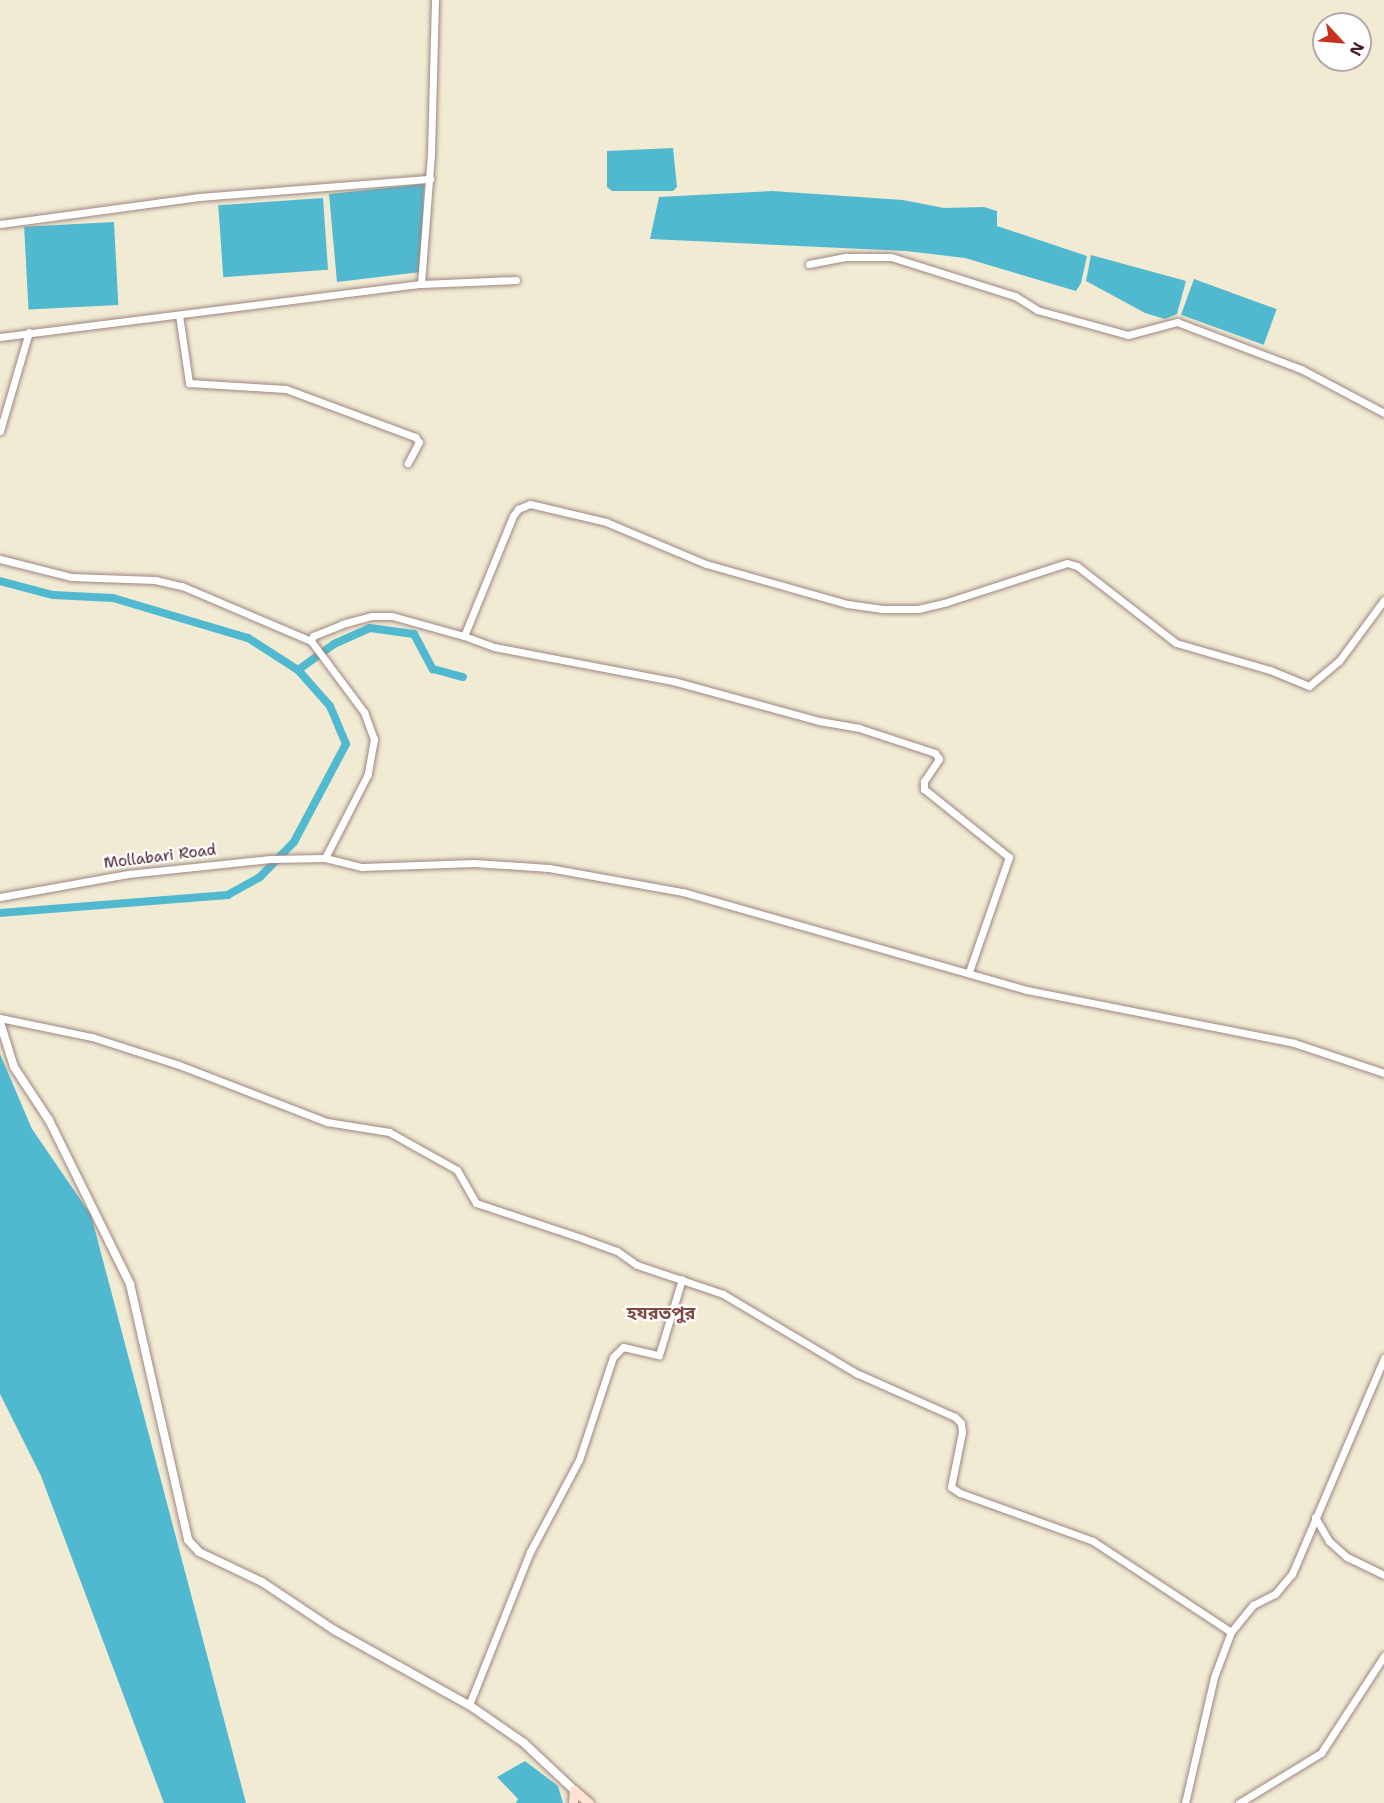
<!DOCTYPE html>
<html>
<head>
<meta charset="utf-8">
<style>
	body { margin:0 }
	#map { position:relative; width:1384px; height:1803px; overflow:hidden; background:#f1ebd4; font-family:"Shantell Sans","Noto Sans Bengali",sans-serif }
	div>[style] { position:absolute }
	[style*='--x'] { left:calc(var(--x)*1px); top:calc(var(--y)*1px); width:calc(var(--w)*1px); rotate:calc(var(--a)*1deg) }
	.water>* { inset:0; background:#51b9cf; transform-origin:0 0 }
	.canal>* { height:8px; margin:-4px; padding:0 4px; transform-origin:4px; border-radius:4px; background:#51b9cf }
	.roads { filter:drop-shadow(0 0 2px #9e8580) drop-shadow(0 0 2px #9e8580) }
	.minor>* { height:7px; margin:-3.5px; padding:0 3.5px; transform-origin:3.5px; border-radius:3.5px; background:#fff }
	.tertiary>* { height:8px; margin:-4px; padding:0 4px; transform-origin:4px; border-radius:4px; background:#fff }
	.secondary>* { height:9px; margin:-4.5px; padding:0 4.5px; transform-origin:4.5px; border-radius:4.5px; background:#fee3d2 }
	span { translate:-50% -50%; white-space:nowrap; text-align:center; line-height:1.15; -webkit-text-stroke:4.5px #fff; paint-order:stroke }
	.street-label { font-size:15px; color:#4a1f2b }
	.quarter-label { font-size:18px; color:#7e4a44; font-weight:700 }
	.north { position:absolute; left:1312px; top:12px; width:60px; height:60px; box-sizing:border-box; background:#fff; border:2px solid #b7a5aa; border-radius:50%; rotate:116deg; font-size:16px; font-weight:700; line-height:24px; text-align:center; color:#4a1f2b }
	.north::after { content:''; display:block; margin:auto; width:21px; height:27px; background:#c8321e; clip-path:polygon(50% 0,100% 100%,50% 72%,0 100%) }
</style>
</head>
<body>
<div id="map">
	<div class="water">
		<div style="clip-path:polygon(673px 148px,677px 187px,673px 191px,612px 191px,607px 187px,607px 151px)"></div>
		<div style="clip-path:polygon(424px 184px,421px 272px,337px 282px,329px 194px)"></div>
		<div style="clip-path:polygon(772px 191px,903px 200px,944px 208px,984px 207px,997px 211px,997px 226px,1087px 256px,1081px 283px,1076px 291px,965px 258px,906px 251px,650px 239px,659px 197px)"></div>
		<div style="left:323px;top:198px;width:72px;height:105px;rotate:86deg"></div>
		<div style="left:114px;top:222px;width:83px;height:90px;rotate:87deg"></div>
		<div style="clip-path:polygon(1091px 255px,1186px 281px,1177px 314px,1165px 319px,1145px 313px,1086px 281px)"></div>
		<div style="left:1194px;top:279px;width:88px;height:38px;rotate:20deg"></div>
		<div style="clip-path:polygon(0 1054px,32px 1129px,91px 1215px,246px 1803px,164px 1803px,41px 1476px,0 1394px)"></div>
		<div style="clip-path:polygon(525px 1761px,558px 1786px,563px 1803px,516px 1803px,518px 1799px,497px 1777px)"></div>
	</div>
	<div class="canal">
		<div style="--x:0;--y:581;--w:55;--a:14.8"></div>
		<div style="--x:53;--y:595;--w:60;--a:2.9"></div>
		<div style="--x:113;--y:598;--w:141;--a:16.5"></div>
		<div style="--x:248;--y:638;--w:59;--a:32.6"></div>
		<div style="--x:298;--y:670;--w:48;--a:48.4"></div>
		<div style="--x:330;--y:706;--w:41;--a:67.2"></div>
		<div style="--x:346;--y:744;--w:111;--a:118"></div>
		<div style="--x:294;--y:842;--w:49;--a:134.2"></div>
		<div style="--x:260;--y:877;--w:37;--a:151"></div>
		<div style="--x:228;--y:895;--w:229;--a:175.5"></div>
		<div style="--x:298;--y:670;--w:44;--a:-35.8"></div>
		<div style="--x:334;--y:644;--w:39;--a:-24"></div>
		<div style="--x:370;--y:628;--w:44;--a:7.8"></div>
		<div style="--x:414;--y:634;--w:40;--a:62"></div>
		<div style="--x:433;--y:669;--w:31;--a:15"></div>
	</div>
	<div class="roads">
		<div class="minor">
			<div style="--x:0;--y:224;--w:201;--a:-7.7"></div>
			<div style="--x:199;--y:197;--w:232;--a:-4.5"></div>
			<div style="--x:809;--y:264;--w:38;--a:-11"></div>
			<div style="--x:846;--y:257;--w:45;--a:0"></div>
			<div style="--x:891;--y:257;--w:130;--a:17.5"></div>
			<div style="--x:1015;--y:296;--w:26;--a:32"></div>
			<div style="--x:1037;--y:310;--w:94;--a:15.4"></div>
			<div style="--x:1128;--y:335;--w:51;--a:-14.9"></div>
			<div style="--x:1177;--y:322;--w:133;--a:20.8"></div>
			<div style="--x:1301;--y:369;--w:94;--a:27.9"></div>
			<div style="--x:421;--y:284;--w:131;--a:-85.6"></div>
			<div style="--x:431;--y:153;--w:153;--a:-88.5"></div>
			<div style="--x:179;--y:315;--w:69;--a:81.6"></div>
			<div style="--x:189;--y:383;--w:97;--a:3.5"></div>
			<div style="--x:286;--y:389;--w:138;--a:20.4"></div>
			<div style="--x:415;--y:437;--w:6;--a:51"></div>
			<div style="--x:419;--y:442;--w:24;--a:118"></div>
			<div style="--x:0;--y:337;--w:424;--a:-7.2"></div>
			<div style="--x:421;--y:284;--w:95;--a:-2.4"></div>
			<div style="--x:0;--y:431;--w:103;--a:-73.7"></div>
			<div style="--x:0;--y:559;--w:73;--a:14.2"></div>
			<div style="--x:71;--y:577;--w:84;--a:2"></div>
			<div style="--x:155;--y:580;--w:28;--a:13"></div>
			<div style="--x:182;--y:586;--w:140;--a:23.1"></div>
			<div style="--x:464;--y:636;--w:32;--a:20"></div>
			<div style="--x:494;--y:647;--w:182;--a:10.8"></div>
			<div style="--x:673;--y:681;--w:151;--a:15.3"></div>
			<div style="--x:819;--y:721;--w:41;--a:9.9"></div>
			<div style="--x:859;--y:728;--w:80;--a:18.2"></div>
			<div style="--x:935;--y:753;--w:7;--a:56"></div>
			<div style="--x:939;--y:759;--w:27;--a:124"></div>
			<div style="--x:924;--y:781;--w:8;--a:90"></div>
			<div style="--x:924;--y:789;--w:109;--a:38.7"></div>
			<div style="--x:1009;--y:857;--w:122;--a:109.2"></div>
			<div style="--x:311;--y:641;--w:5;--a:-68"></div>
			<div style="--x:313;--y:636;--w:31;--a:-22"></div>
			<div style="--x:342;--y:624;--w:31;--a:-15"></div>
			<div style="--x:372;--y:616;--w:20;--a:0"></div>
			<div style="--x:392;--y:616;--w:75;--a:15.5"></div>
			<div style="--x:464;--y:636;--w:130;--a:-67.8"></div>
			<div style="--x:513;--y:516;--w:9;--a:-54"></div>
			<div style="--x:518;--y:509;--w:13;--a:-23"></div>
			<div style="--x:530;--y:504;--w:78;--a:13.3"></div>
			<div style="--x:606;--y:522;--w:108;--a:22.8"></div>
			<div style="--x:706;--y:564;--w:147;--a:15.8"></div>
			<div style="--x:847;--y:604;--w:36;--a:8"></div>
			<div style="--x:883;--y:609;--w:35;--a:0"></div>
			<div style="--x:918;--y:609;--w:27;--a:-13"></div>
			<div style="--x:944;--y:603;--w:129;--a:-18"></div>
			<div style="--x:1067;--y:563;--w:10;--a:17"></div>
			<div style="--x:1077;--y:566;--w:125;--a:37.9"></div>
			<div style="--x:1176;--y:643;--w:98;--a:16"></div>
			<div style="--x:1270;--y:670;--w:42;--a:22.3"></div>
			<div style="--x:1309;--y:686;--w:39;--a:-40"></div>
			<div style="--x:1339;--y:661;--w:76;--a:-53.6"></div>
			<div style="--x:311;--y:641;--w:89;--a:53.3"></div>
			<div style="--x:364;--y:712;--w:29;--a:70"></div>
			<div style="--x:374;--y:739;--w:36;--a:100"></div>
			<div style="--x:368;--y:774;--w:94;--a:117.1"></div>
			<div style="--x:0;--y:897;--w:130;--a:-10.2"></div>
			<div style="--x:128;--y:874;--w:143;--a:-6"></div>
			<div style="--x:270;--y:859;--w:55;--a:-1"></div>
			<div style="--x:325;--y:858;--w:38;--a:14"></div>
			<div style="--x:362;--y:867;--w:112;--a:-2"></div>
			<div style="--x:474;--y:863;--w:75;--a:3.8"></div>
			<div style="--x:549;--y:868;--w:136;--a:10.2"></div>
			<div style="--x:683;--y:892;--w:358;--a:15.9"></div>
			<div style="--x:1027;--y:990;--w:272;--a:11.2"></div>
			<div style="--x:1294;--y:1043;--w:95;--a:18.4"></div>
			<div style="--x:0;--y:1018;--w:94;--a:11.7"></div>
			<div style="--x:92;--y:1037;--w:91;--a:17.8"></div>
			<div style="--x:179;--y:1065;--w:159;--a:21.1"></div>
			<div style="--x:327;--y:1122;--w:63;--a:9.2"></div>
			<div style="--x:389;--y:1132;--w:78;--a:29.2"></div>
			<div style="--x:457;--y:1170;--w:38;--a:60"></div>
			<div style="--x:476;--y:1203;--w:111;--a:18.4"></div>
			<div style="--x:581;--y:1238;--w:38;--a:20"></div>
			<div style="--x:617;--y:1251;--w:24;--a:35"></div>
			<div style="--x:637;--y:1265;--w:91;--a:18.6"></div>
			<div style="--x:723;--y:1294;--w:155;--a:30.7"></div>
			<div style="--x:856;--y:1373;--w:108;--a:24"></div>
			<div style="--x:955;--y:1417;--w:8;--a:45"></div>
			<div style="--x:961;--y:1423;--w:9;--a:84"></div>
			<div style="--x:962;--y:1432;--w:56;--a:101.3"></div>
			<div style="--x:951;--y:1487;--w:11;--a:34"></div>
			<div style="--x:960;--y:1493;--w:141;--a:19.8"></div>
			<div style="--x:1093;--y:1541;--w:165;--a:33.4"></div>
			<div style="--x:1315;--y:1517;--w:28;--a:60"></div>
			<div style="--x:1329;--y:1541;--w:24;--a:42"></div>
			<div style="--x:1347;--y:1557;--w:41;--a:25.9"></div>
			<div style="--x:469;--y:1705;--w:165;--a:-68.3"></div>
			<div style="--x:530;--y:1552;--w:104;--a:-62"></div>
			<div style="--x:579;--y:1460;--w:108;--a:-71.7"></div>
			<div style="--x:613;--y:1357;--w:14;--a:-45"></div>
			<div style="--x:623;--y:1347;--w:37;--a:13"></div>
			<div style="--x:659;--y:1355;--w:79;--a:-73.2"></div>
			<div style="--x:1185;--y:1803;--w:129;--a:-77"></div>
			<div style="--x:1214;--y:1677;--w:48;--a:-69.3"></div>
			<div style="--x:1231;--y:1632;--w:35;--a:-51"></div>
			<div style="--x:1253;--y:1605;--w:25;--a:-27"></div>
			<div style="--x:1275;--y:1594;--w:26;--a:-50"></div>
			<div style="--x:1292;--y:1574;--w:235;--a:-66.9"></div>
			<div style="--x:1239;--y:1803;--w:96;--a:-31.4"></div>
			<div style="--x:1321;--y:1753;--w:116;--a:-57"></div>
		</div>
		<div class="tertiary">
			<div style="--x:0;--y:1022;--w:47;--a:72.7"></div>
			<div style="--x:14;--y:1067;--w:64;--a:56.6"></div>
			<div style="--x:49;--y:1120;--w:183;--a:63.7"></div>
			<div style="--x:130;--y:1284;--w:262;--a:77.2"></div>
			<div style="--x:188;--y:1540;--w:16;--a:47"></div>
			<div style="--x:199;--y:1552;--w:70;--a:25.5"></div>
			<div style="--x:262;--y:1582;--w:87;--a:33.7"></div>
			<div style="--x:334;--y:1630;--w:154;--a:29.1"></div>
			<div style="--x:469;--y:1705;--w:67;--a:34.6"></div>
			<div style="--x:524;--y:1743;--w:69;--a:43.2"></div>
		</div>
		<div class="secondary">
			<div style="--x:574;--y:1790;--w:20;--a:41"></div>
			<div style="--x:573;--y:1803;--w:13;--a:-86"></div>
		</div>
	</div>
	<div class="street-label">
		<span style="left:160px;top:857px;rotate:-7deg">Mollabari Road</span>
	</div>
	<div class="quarter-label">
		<span style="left:661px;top:1313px">হযরতপুর</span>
	</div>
	<div class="north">N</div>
</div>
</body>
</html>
